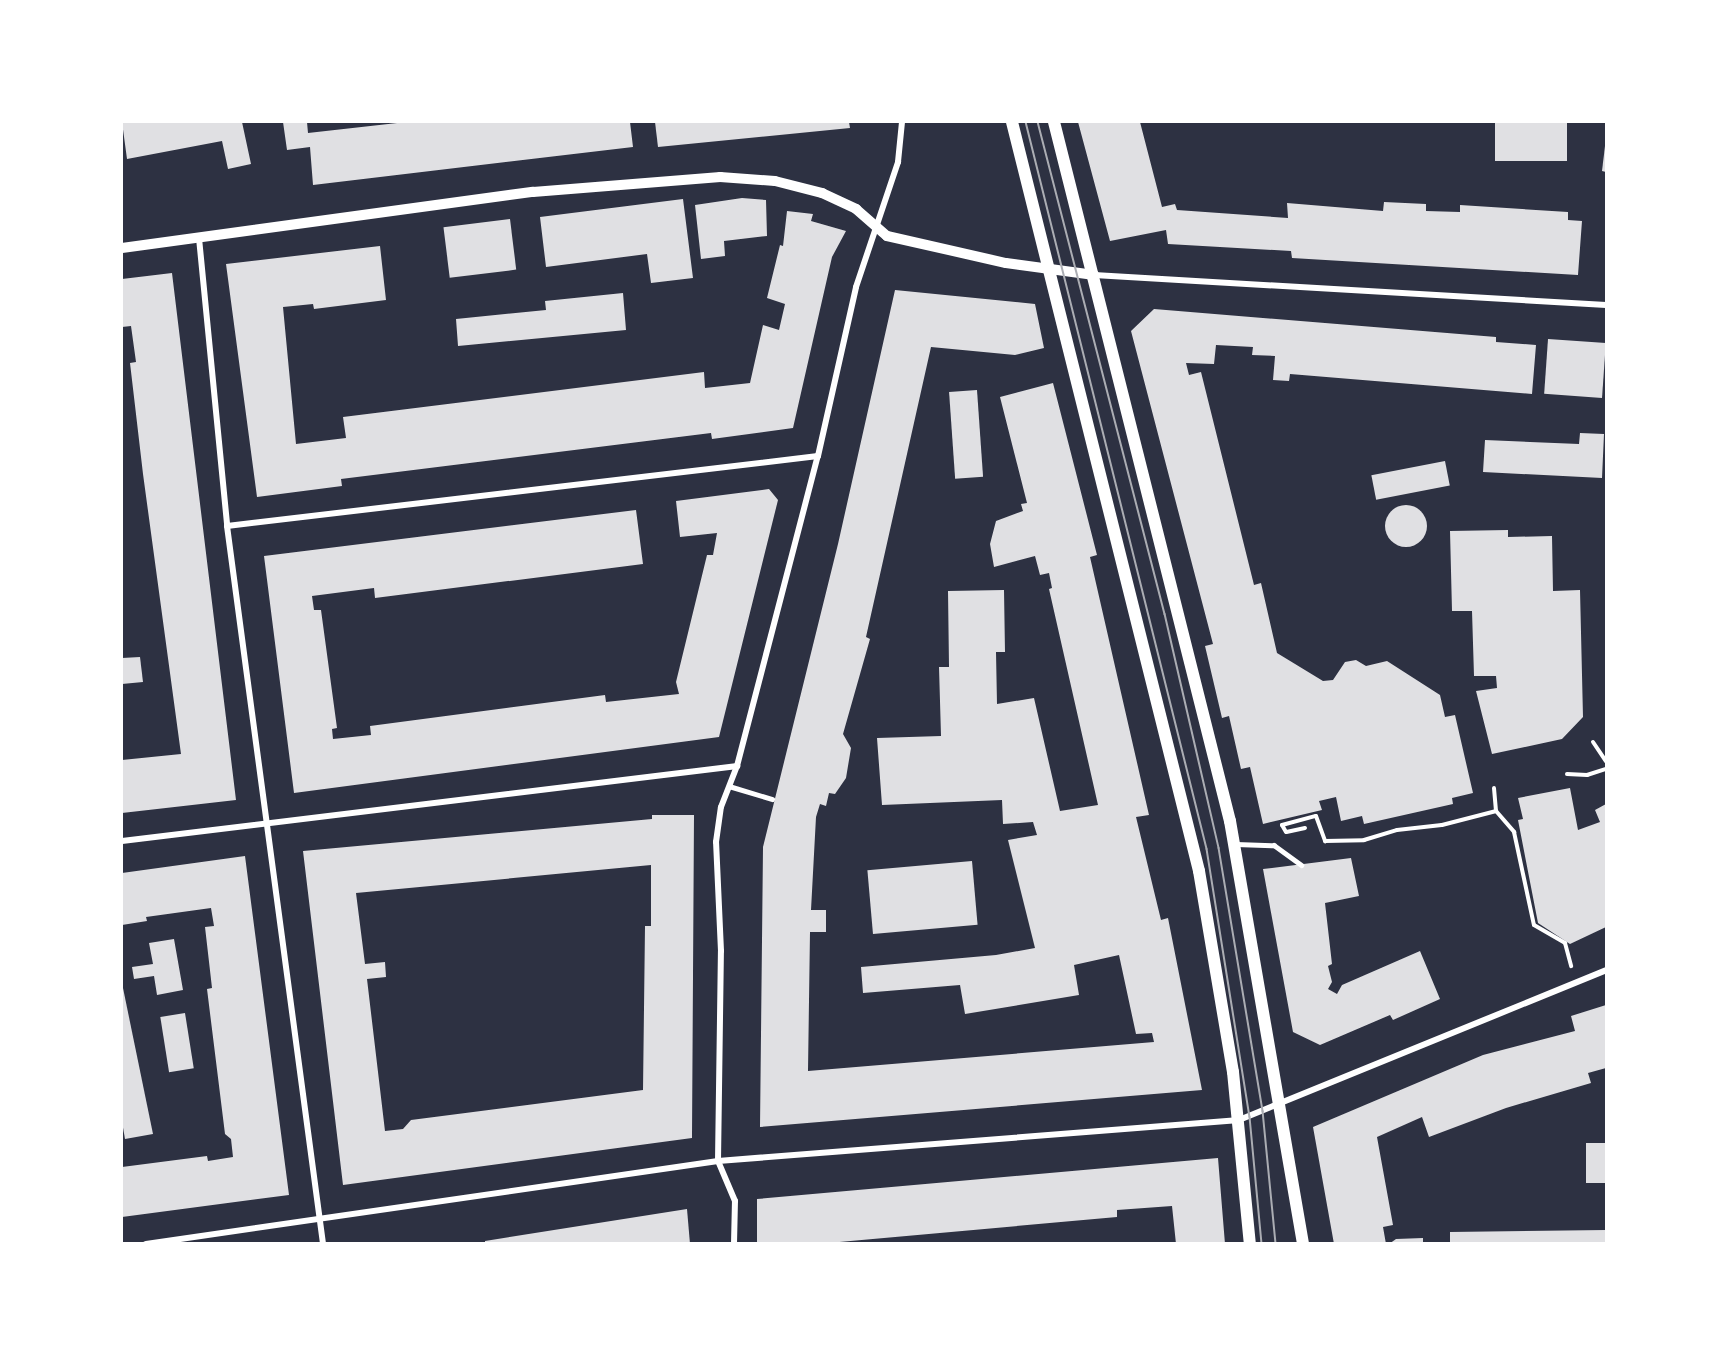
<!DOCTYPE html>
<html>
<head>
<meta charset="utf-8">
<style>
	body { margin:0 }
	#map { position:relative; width:1728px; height:1365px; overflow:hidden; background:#2d3142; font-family:"Asap Condensed",sans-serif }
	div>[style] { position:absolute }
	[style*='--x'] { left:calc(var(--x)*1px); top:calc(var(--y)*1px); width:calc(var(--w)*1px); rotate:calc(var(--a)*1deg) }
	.building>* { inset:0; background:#e0e0e3; transform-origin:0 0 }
	.round { border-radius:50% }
	.path>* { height:4px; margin:-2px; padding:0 2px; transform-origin:2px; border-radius:2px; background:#fff }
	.service>* { height:4.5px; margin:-2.25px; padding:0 2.25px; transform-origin:2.25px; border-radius:2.25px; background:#fff }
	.minor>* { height:6px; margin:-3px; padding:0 3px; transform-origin:3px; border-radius:3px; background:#fff }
	.tertiary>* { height:10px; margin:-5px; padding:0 5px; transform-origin:5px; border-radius:5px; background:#fff }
	.secondary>* { height:12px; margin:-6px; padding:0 6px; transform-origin:6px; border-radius:6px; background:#fff }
	.tram>* { height:1.5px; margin:-0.75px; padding:0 0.75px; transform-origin:0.75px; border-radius:0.75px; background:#abadb3 }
	span { translate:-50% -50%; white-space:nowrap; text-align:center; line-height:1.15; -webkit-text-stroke:6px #fff; paint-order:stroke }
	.frame { position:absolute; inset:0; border:123px solid #fff; pointer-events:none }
</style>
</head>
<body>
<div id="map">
	<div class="building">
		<div style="clip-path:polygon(122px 122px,242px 122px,251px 164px,228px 169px,222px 141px,127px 159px)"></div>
		<div style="clip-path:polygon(283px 122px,307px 122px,308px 133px,406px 122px,630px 122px,633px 147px,313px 185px,310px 147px,287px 150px)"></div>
		<div style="clip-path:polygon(655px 122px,849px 122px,850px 128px,658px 147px)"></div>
		<div style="clip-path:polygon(1078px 122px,1140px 122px,1162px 207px,1175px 204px,1177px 210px,1288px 218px,1287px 203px,1383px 211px,1384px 202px,1426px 204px,1426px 211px,1460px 212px,1460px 205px,1568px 212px,1568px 220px,1582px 221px,1578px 275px,1292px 258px,1291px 251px,1168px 244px,1166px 230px,1110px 241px)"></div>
		<div style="left:1495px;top:122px;width:72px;height:39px"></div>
		<div style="clip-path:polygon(1605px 146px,1606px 146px,1606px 172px,1602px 171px)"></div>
		<div style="clip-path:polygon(742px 198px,766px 200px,767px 236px,724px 241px,725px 256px,701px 259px,695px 205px)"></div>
		<div style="clip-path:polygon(683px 199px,693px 278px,651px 283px,647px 254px,546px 267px,540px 217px)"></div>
		<div style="clip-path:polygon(787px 211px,813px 214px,811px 221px,846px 231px,832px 257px,793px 428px,712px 439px,711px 433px,341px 479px,342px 486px,257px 497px,226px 264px,380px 246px,386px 300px,314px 309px,313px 304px,283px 307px,296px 444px,346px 438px,343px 417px,704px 372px,705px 388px,750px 383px,763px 325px,779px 330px,785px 304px,767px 298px,780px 245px,783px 246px)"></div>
		<div style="left:510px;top:219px;width:51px;height:67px;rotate:83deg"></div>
		<div style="clip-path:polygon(172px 273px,236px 800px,122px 813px,122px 760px,181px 754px,143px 474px,130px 363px,136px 362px,131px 326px,122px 327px,122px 279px)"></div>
		<div style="clip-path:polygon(895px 290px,1035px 304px,1044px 348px,1015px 355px,931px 347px,866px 637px,870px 639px,843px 734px,851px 748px,846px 778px,835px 794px,829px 793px,826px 806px,820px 804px,816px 817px,811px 910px,826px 910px,826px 932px,810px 932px,808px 1071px,1154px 1042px,1152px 1033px,1136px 1034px,1119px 955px,1074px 965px,1079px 995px,965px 1014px,960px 985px,863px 993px,861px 967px,996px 955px,1035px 948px,1008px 840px,1037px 835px,1033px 822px,1003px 824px,1002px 800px,882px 805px,877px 738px,941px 736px,939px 667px,949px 667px,948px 591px,1004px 590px,1005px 652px,996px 652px,997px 704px,1034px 698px,1060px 811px,1098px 805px,1049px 589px,1052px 588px,1049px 573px,1040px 575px,1035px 556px,994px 567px,990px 544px,996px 521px,1023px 511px,1021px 504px,1027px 503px,1000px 397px,1053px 383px,1097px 555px,1090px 557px,1149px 815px,1136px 817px,1161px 920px,1168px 918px,1202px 1090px,760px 1127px,763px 847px,838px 544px)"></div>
		<div style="clip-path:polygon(623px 293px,626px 330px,458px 346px,456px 319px,546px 310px,545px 301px)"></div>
		<div style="clip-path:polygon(1154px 309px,1496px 337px,1496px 342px,1536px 345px,1532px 394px,1290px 374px,1289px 381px,1273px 380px,1275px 356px,1252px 355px,1253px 347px,1216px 345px,1214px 364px,1186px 363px,1189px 375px,1201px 372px,1254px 585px,1261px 583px,1277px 653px,1323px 681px,1333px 680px,1345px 662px,1356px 660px,1366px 666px,1387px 661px,1440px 695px,1445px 717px,1455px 715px,1473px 793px,1452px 798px,1453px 804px,1364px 824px,1362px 816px,1341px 821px,1336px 797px,1319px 801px,1322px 810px,1263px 824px,1250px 767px,1241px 769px,1229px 716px,1222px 718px,1205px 646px,1213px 644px,1131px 331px)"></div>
		<div style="left:1548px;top:339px;width:58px;height:55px;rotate:4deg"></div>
		<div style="left:977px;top:390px;width:87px;height:28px;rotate:86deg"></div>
		<div style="clip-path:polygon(1580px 433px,1604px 434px,1602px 478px,1483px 472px,1485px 440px,1579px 444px)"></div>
		<div style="left:1445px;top:461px;width:25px;height:75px;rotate:79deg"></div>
		<div style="clip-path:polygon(769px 489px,778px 500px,719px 737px,294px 793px,264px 556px,636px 510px,643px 564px,375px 598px,374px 588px,312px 596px,314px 610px,321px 610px,337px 728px,332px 729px,333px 739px,371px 735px,370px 726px,605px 695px,606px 702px,679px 694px,676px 682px,707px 555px,713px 555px,717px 533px,680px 537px,676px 501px)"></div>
		<div class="round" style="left:1385px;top:505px;width:42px;height:42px"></div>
		<div style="clip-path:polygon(1508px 530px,1508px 537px,1552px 536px,1553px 591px,1580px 590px,1583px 717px,1562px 739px,1492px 754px,1476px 691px,1497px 688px,1496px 676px,1474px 676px,1472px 611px,1452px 611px,1450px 531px)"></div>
		<div style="clip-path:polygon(140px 657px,143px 682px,122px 684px,122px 658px)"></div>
		<div style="clip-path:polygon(1570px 788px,1578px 830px,1600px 822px,1595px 810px,1606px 804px,1606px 927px,1570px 944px,1538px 923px,1518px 820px,1523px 819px,1518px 798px)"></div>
		<div style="clip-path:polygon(evenodd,652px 815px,694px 815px,692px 1138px,343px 1185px,303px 851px,652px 819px,652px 815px,651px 865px,651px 926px,645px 926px,643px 1090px,411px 1120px,403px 1129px,385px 1131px,367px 979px,386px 977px,385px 962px,365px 964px,356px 893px,651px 865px)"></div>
		<div style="clip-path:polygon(245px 856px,289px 1195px,122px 1217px,122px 1167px,207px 1156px,208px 1161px,233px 1157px,231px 1139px,225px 1134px,207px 989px,212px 988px,205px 927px,214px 926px,211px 908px,146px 917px,147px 921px,122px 925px,122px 873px)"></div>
		<div style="clip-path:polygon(1351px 858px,1359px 896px,1325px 903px,1332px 964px,1328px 966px,1332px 982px,1328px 989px,1337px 994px,1342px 985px,1420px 951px,1440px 999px,1393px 1020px,1390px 1015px,1320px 1045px,1293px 1032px,1263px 869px)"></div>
		<div style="left:972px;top:861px;width:64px;height:105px;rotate:85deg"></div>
		<div style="clip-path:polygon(174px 939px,183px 990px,157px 995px,154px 976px,134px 979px,132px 967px,153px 964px,149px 943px)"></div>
		<div style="clip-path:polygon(123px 988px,153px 1134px,125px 1139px,122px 1122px)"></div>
		<div style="clip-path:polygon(1606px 1005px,1606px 1068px,1588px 1073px,1591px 1083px,1506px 1108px,1429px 1137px,1422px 1117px,1377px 1137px,1393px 1225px,1383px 1227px,1386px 1244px,1334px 1244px,1313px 1127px,1483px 1055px,1575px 1031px,1571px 1016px)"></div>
		<div style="left:185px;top:1013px;width:56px;height:25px;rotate:81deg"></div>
		<div style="left:1586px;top:1143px;width:20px;height:40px"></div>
		<div style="clip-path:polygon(1218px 1158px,1225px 1244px,1176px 1244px,1172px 1206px,1117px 1210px,1117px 1217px,817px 1244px,757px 1244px,757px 1199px)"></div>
		<div style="clip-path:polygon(687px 1209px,690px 1244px,485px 1244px,485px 1241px)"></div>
		<div style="clip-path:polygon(1606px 1230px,1606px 1244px,1450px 1244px,1450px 1232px)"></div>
		<div style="clip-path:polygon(1423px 1238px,1423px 1244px,1389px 1244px,1396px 1239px)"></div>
	</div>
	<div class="path">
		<div style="--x:1593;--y:742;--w:23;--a:56"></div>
		<div style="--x:1567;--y:774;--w:20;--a:3"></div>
		<div style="--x:1587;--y:775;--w:20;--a:-18"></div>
		<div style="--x:1496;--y:811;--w:28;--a:49"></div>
		<div style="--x:1514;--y:832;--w:95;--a:77.9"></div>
		<div style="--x:1534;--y:925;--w:36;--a:30"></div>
		<div style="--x:1565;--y:943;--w:24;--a:75"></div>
		<div style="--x:1305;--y:828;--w:19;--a:168"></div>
		<div style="--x:1286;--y:832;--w:8;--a:-120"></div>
		<div style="--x:1282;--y:825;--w:35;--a:-15"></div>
		<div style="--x:1316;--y:816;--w:27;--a:70"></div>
		<div style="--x:1325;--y:841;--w:39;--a:-1"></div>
		<div style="--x:1364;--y:840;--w:34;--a:-17"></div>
		<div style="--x:1397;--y:830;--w:45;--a:-6.3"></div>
		<div style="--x:1442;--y:825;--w:56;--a:-14.5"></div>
		<div style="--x:1496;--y:811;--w:23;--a:-95"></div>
	</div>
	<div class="service">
		<div style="--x:729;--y:786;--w:45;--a:16.8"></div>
		<div style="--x:1236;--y:844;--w:38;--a:2"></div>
		<div style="--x:1274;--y:845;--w:34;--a:36"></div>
	</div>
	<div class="minor">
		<div style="--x:199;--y:238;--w:289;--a:84.4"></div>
		<div style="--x:227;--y:526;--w:724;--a:82.38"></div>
		<div style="--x:1094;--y:275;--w:513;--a:3.35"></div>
		<div style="--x:227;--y:526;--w:595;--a:-6.75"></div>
		<div style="--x:122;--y:841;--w:620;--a:-6.95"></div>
		<div style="--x:146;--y:1244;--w:578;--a:-8.26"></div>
		<div style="--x:718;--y:1161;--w:523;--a:-4.5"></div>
		<div style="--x:1239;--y:1120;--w:396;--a:-22.2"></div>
		<div style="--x:734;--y:1244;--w:43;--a:-88.7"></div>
		<div style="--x:735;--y:1201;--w:43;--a:-113"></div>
		<div style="--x:718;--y:1161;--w:210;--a:-89.2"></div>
		<div style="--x:721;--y:951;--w:109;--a:-92.6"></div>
		<div style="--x:716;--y:842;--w:35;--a:-82"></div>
		<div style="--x:721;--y:807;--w:44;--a:-68.7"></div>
		<div style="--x:737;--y:766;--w:320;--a:-75.4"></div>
		<div style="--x:818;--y:456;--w:173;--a:-77.3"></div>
		<div style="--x:856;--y:287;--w:132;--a:-71.4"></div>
		<div style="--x:898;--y:162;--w:40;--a:-84.3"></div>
	</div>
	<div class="tertiary">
		<div style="--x:122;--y:248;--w:415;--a:-7.8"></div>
		<div style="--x:533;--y:192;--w:188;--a:-4.6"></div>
		<div style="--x:720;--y:177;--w:55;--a:4.2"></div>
		<div style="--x:775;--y:181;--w:49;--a:14.3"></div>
		<div style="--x:822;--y:193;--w:38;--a:25"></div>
		<div style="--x:856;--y:209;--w:41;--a:41.1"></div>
		<div style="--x:887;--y:236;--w:122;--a:12.8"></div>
		<div style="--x:1006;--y:263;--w:89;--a:7.8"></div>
	</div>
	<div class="secondary">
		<div style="--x:1012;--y:122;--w:772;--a:75.98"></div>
		<div style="--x:1199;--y:871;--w:204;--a:80.4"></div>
		<div style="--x:1233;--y:1072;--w:173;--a:84.4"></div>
		<div style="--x:1054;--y:122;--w:721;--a:75.87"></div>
		<div style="--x:1230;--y:821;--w:429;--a:80.2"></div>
	</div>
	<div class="tram">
		<div style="--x:1026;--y:122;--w:749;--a:76.02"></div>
		<div style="--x:1207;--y:849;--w:271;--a:80.9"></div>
		<div style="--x:1250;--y:1117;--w:128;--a:84.6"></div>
		<div style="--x:1038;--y:122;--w:508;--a:75.53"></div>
		<div style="--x:1165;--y:614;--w:240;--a:77"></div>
		<div style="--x:1219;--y:848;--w:267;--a:80.5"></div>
		<div style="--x:1263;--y:1111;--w:134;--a:84.4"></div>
	</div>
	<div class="frame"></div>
</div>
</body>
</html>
